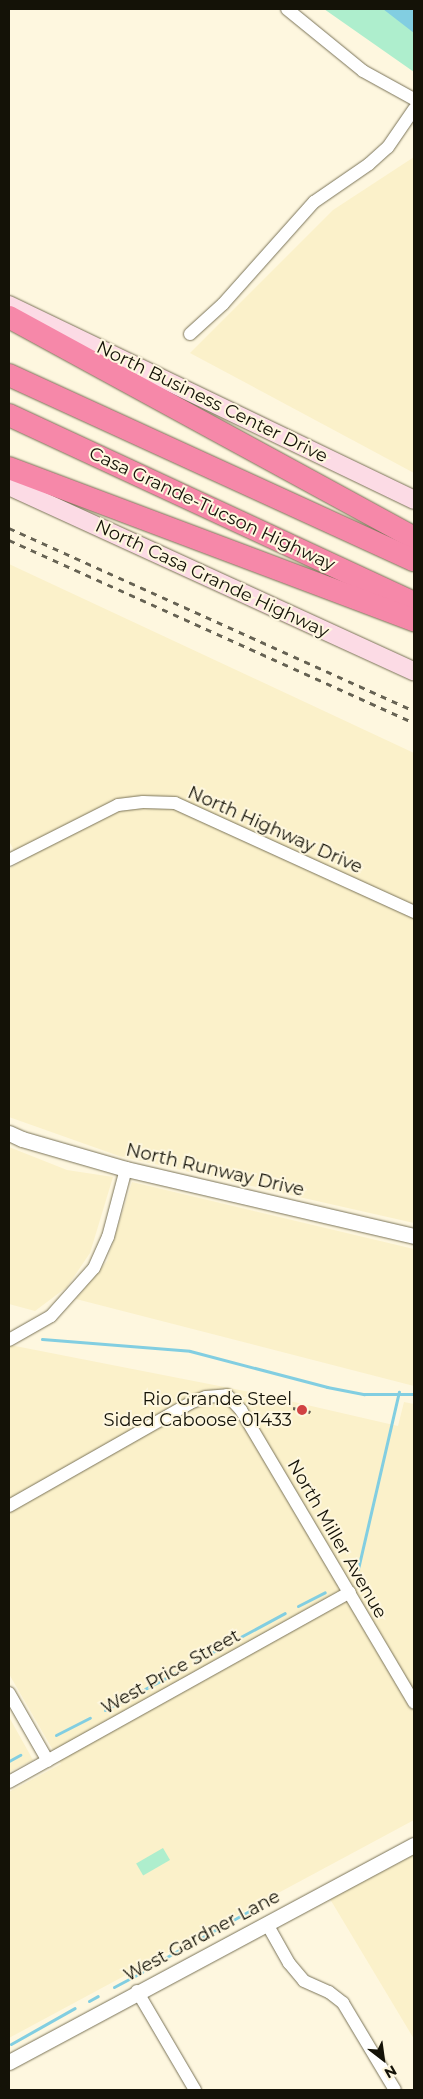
<!DOCTYPE html>
<html>
<head>
<meta charset="utf-8">
<style>
	body { margin:0 }
	#map { position:relative; width:423px; height:2099px; overflow:hidden; background:#fef7df; font-family:Montserrat,sans-serif }
	div>[style] { position:absolute }
	[style*='--x'] { left:calc(var(--x)*1px); top:calc(var(--y)*1px); width:calc(var(--w)*1px); rotate:calc(var(--a)*1deg) }
	.built>* { inset:0; background:#fbf1ca }
	.green>* { inset:0; background:#aeeecd; transform-origin:0 0 }
	.water>* { inset:0; background:#82cee1 }
	.stream>* { height:3px; margin:-1.5px; padding:0 1.5px; transform-origin:1.5px; border-radius:1.5px; background:#82cee1 }
	.roads { filter:drop-shadow(0 0 1px #7a7358) drop-shadow(0 0 1px #7a7358) }
	.minor>* { height:12px; margin:-6px; padding:0 6px; transform-origin:6px; border-radius:6px; background:#fff }
	.tertiary>* { height:15px; margin:-7.5px; padding:0 7.5px; transform-origin:7.5px; border-radius:7.5px; background:#fff }
	.secondary>* { height:18px; margin:-9px; padding:0 9px; transform-origin:9px; border-radius:9px; background:#fcdbe5 }
	.motorway>* { height:22px; margin:-11px; padding:0 11px; transform-origin:11px; border-radius:11px; background:#f688a9 }
	.rail>* { height:3px; margin-top:-1.5px; transform-origin:0; background:repeating-linear-gradient(90deg,#666253 0 6px,transparent 0 12px) }
	.dots>* { width:14px; height:14px; translate:-50% -50%; box-sizing:border-box; border:2px solid #fef7df; border-radius:50% }
	span { translate:-50% -50%; white-space:nowrap; text-align:center; line-height:1.15; -webkit-text-stroke:4px #fef7df; paint-order:stroke }
	.street-label { font-size:18px; color:#141207 }
	.poi-label { font-size:18px; color:#141207 }
	.right { translate:-100% -50%; text-align:right }
	.frame { position:absolute; inset:0; border:10px solid #141207; pointer-events:none }
	.north { position:absolute; left:358px; top:2034px; width:50px; height:50px; -webkit-text-stroke:4px #fef7df; paint-order:stroke; rotate:150deg; font-size:14px; font-weight:700; line-height:20px; text-align:center; color:#141207 }
	.north::after { content:''; display:block; margin:auto; width:18px; height:22px; background:#141207; clip-path:polygon(50% 0,100% 100%,50% 72%,0 100%) }
</style>
</head>
<body>
<div id="map">
	<div class="built">
		<div style="clip-path:polygon(414px 157px,414px 473px,190px 353px,333px 210px)"></div>
		<div style="clip-path:polygon(9px 564px,414px 753px,414px 1223px,119px 1156px,9px 1117px,9px 869px,20px 862px,9px 841px)"></div>
		<div style="clip-path:polygon(9px 1147px,67px 1170px,113px 1177px,90px 1253px,67px 1287px,35px 1311px,9px 1304px)"></div>
		<div style="clip-path:polygon(132px 1182px,414px 1249px,414px 1386px,76px 1299px,107px 1261px)"></div>
		<div style="clip-path:polygon(10px 1345px,255px 1393px,398px 1426px,404px 1402px,414px 1404px,414px 1820px,9px 2038px,9px 1792px,61px 1764px,9px 1674px)"></div>
		<div style="clip-path:polygon(9px 1717px,33px 1760px,9px 1772px)"></div>
		<div style="clip-path:polygon(414px 1855px,414px 2039px,330px 1899px)"></div>
	</div>
	<div class="green">
		<div style="clip-path:polygon(324px 9px,414px 9px,414px 72px)"></div>
		<div style="left:163px;top:1848px;width:14px;height:31px;rotate:60deg"></div>
	</div>
	<div class="water">
		<div style="clip-path:polygon(383px 9px,414px 9px,414px 33px)"></div>
	</div>
	<div class="stream">
		<div style="--x:42;--y:1339;--w:148;--a:4.6"></div>
		<div style="--x:190;--y:1351;--w:142;--a:14.7"></div>
		<div style="--x:327;--y:1387;--w:38;--a:11"></div>
		<div style="--x:364;--y:1394;--w:50;--a:0"></div>
		<div style="--x:358;--y:1569;--w:182;--a:-77"></div>
		<div style="--x:298;--y:1606;--w:30;--a:-27"></div>
		<div style="--x:194;--y:1662;--w:103;--a:-28.3"></div>
		<div style="--x:105;--y:1710;--w:84;--a:-27.8"></div>
		<div style="--x:56;--y:1735;--w:38;--a:-27"></div>
		<div style="--x:9;--y:1761;--w:13;--a:-29"></div>
		<div style="--x:265;--y:1901;--w:13;--a:-27"></div>
		<div style="--x:199;--y:1939;--w:57;--a:-29.2"></div>
		<div style="--x:153;--y:1965;--w:34;--a:-30"></div>
		<div style="--x:114;--y:1987;--w:32;--a:-28"></div>
		<div style="--x:89;--y:2001;--w:10;--a:-29"></div>
		<div style="--x:11;--y:2044;--w:73;--a:-29.4"></div>
	</div>
	<div class="roads">
		<div class="minor">
			<div style="--x:287;--y:9;--w:98;--a:39.2"></div>
			<div style="--x:363;--y:71;--w:58;--a:28.8"></div>
			<div style="--x:190;--y:334;--w:45;--a:-42.3"></div>
			<div style="--x:223;--y:304;--w:137;--a:-48.3"></div>
			<div style="--x:314;--y:202;--w:67;--a:-34.6"></div>
			<div style="--x:369;--y:164;--w:25;--a:-42"></div>
			<div style="--x:388;--y:147;--w:46;--a:-55.6"></div>
			<div style="--x:9;--y:860;--w:122;--a:-26.8"></div>
			<div style="--x:118;--y:805;--w:25;--a:-7"></div>
			<div style="--x:143;--y:802;--w:32;--a:2"></div>
			<div style="--x:175;--y:803;--w:263;--a:24.5"></div>
			<div style="--x:9;--y:1340;--w:48;--a:-29.7"></div>
			<div style="--x:51;--y:1316;--w:64;--a:-48.1"></div>
			<div style="--x:94;--y:1268;--w:34;--a:-66"></div>
			<div style="--x:108;--y:1237;--w:70;--a:-75.2"></div>
			<div style="--x:9;--y:1506;--w:208;--a:-29.6"></div>
			<div style="--x:190;--y:1403;--w:17;--a:-21"></div>
			<div style="--x:206;--y:1397;--w:21;--a:-5"></div>
			<div style="--x:227;--y:1395;--w:21;--a:47"></div>
			<div style="--x:241;--y:1410;--w:340;--a:59.4"></div>
			<div style="--x:9;--y:1693;--w:78;--a:60.2"></div>
			<div style="--x:9;--y:1782;--w:390;--a:-29.1"></div>
			<div style="--x:267;--y:1924;--w:45;--a:60.6"></div>
			<div style="--x:289;--y:1963;--w:23;--a:50"></div>
			<div style="--x:304;--y:1981;--w:27;--a:24"></div>
			<div style="--x:329;--y:1992;--w:18;--a:38"></div>
			<div style="--x:343;--y:2003;--w:101;--a:59.1"></div>
			<div style="--x:137;--y:1991;--w:115;--a:59.6"></div>
		</div>
		<div class="tertiary">
			<div style="--x:9;--y:1133;--w:14;--a:25"></div>
			<div style="--x:22;--y:1139;--w:108;--a:16.1"></div>
			<div style="--x:126;--y:1169;--w:296;--a:13.1"></div>
			<div style="--x:9;--y:2062;--w:459;--a:-28.2"></div>
		</div>
		<div class="secondary">
			<div style="--x:9;--y:305;--w:449;--a:25.7"></div>
			<div style="--x:9;--y:486;--w:445;--a:24.6"></div>
		</div>
		<div class="motorway">
			<div style="--x:9;--y:317;--w:461;--a:28.6"></div>
			<div style="--x:9;--y:375;--w:445;--a:24.6"></div>
			<div style="--x:9;--y:415;--w:447;--a:24.9"></div>
			<div style="--x:9;--y:468;--w:433;--a:20.6"></div>
		</div>
	</div>
	<div class="rail">
		<div style="--x:9;--y:528;--w:444;--a:24.3"></div>
		<div style="--x:9;--y:540;--w:444;--a:24.3"></div>
		<div style="--x:293;--y:1408;--w:18;--a:13"></div>
	</div>
	<div class="dots">
		<div style="left:302px;top:1410px;background:#d14243"></div>
	</div>
	<div class="street-label">
		<span style="left:212px;top:402px;rotate:26deg">North Business Center Drive</span>
		<span style="left:212px;top:509px;rotate:25deg">Casa Grande-Tucson Highway</span>
		<span style="left:212px;top:579px;rotate:25deg">North Casa Grande Highway</span>
		<span style="left:275px;top:830px;rotate:24deg">North Highway Drive</span>
		<span style="left:215px;top:1170px;rotate:13deg">North Runway Drive</span>
		<span style="left:337px;top:1539px;rotate:60deg">North Miller Avenue</span>
		<span style="left:171px;top:1672px;rotate:-29deg">West Price Street</span>
		<span style="left:202px;top:1936px;rotate:-28deg">West Gardner Lane</span>
	</div>
	<div class="poi-label">
		<span class="right" style="left:292px;top:1410px">Rio Grande Steel<br>Sided Caboose 01433</span>
	</div>
	<div class="frame"></div>
	<div class="north">N</div>
</div>
</body>
</html>
